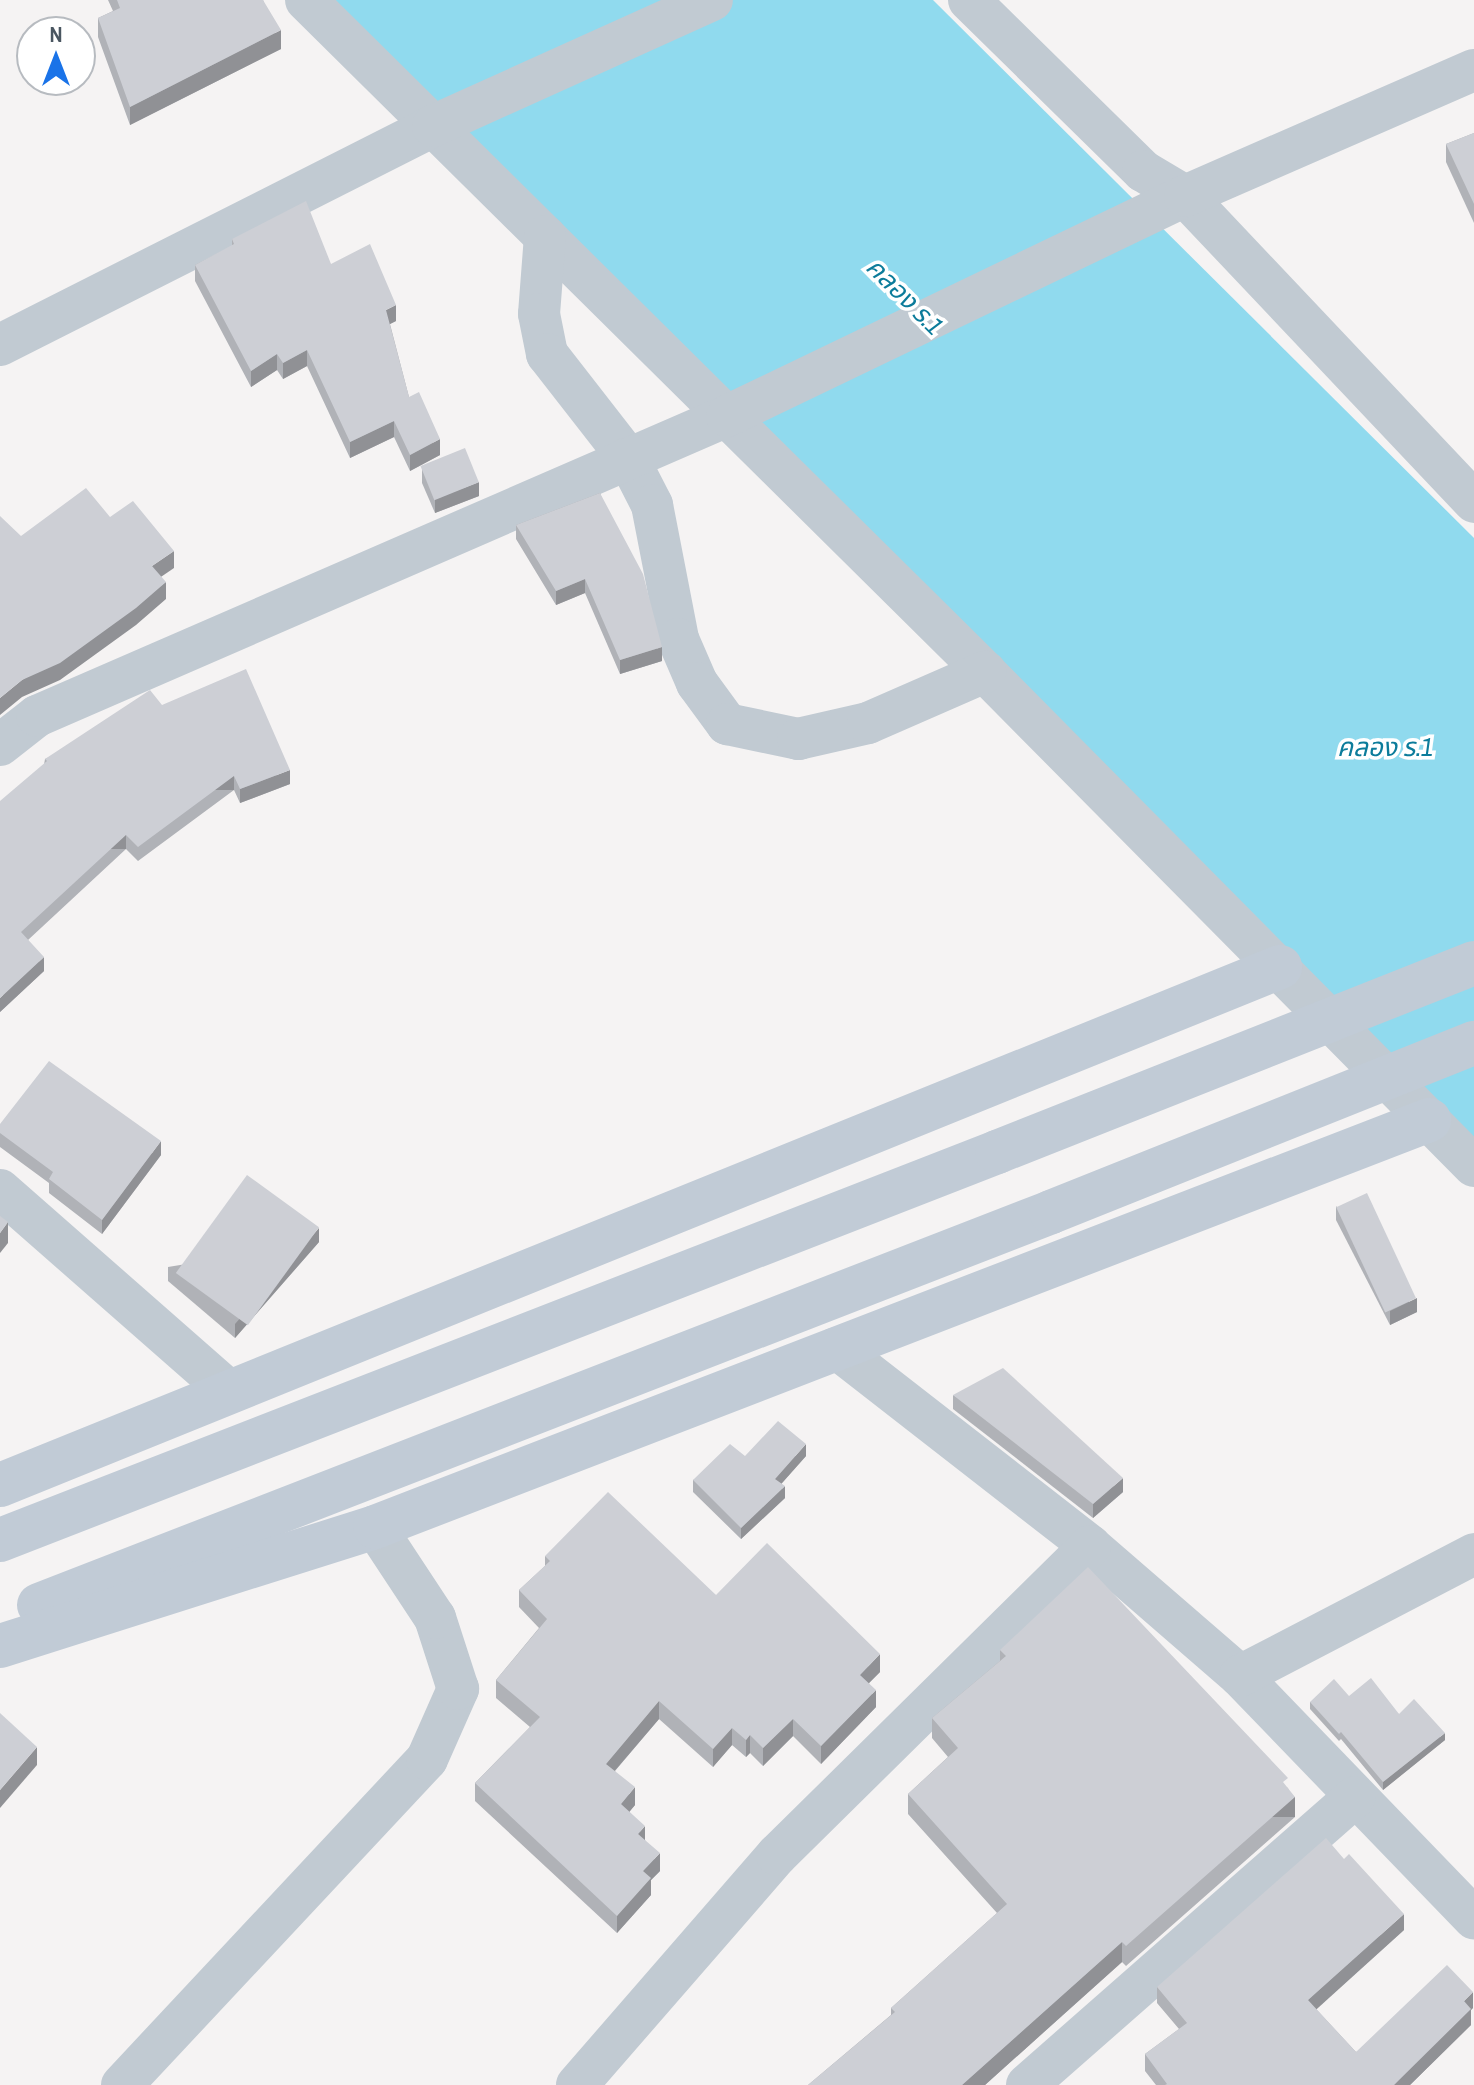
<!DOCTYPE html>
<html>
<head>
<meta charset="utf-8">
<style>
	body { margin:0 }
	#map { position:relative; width:1474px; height:2085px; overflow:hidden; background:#f5f3f3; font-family:"Archivo Narrow","Noto Sans Thai",sans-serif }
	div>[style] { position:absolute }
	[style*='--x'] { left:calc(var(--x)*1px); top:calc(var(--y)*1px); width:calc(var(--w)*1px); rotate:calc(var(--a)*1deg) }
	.water>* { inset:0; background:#90daee }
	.minor>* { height:42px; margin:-21px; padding:0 21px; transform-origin:21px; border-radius:21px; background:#c1cad2 }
	.secondary>* { height:44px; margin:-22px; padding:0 22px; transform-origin:22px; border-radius:22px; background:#c1cbd6 }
	.secondary-bridge>* { height:44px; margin:-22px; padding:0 22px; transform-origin:22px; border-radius:22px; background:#c1cbd6 }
	.wall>* { inset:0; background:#b0b2b7 }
	.shaded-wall>* { inset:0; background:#909195; transform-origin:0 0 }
	.building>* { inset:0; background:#cdcfd5; transform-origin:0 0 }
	span { translate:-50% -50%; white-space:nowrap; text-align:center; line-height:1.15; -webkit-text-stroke:7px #fff; paint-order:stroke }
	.water-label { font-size:26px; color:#0c7c9b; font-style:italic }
	.north { position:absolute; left:16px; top:16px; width:80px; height:80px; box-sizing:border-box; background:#fff; border:2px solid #b7bbc0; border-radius:50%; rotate:0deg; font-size:22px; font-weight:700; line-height:32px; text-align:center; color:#4a5661 }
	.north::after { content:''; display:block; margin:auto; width:28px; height:36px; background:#1a73e8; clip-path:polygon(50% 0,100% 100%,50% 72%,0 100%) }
</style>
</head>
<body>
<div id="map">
	<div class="water">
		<div style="clip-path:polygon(319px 0,933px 0,1474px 538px,1474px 1153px)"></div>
	</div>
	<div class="minor">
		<div style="--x:306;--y:0;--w:955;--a:44.7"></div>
		<div style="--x:985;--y:672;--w:695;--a:45.29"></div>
		<div style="--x:969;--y:0;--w:244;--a:44.5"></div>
		<div style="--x:1143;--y:171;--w:49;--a:30.8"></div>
		<div style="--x:1185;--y:196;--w:421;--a:46.6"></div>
		<div style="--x:545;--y:236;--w:78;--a:94.4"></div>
		<div style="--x:539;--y:314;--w:41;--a:78.7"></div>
		<div style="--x:547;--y:354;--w:132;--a:52.1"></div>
		<div style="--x:628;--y:458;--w:53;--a:62.9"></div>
		<div style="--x:652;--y:505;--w:136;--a:79"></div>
		<div style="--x:678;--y:639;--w:48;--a:66.6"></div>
		<div style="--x:697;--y:683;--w:51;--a:53.8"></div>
		<div style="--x:727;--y:724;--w:73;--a:11.9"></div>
		<div style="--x:798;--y:739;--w:72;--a:-12.9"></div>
		<div style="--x:868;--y:723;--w:128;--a:-23.6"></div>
		<div style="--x:0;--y:345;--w:485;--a:-26.8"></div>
		<div style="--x:433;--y:126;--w:306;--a:-24.3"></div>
		<div style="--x:0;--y:745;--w:47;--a:-38.1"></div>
		<div style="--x:37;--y:716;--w:752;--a:-23.5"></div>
		<div style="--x:727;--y:416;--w:508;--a:-25.66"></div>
		<div style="--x:1185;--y:196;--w:315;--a:-23.6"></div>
		<div style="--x:0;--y:1190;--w:305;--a:41.3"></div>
		<div style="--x:836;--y:1348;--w:322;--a:37.9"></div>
		<div style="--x:1090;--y:1546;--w:198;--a:40.9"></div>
		<div style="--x:1240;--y:1676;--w:337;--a:46"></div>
		<div style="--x:1240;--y:1676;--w:264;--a:-27.5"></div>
		<div style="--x:122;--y:2085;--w:446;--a:-46.9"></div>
		<div style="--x:427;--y:1759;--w:77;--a:-66.1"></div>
		<div style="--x:458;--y:1689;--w:75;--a:-107.9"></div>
		<div style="--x:435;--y:1618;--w:109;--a:-123.4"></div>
		<div style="--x:577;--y:2085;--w:305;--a:-49"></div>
		<div style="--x:777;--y:1855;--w:440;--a:-44.6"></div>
		<div style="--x:1027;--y:2085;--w:436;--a:-41.3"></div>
	</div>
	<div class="secondary">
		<div style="--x:0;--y:1485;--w:1381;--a:-22.03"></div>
		<div style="--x:0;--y:1540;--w:1070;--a:-21.26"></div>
		<div style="--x:39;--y:1605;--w:1086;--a:-21.22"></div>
		<div style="--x:0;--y:1646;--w:393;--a:-17.6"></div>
		<div style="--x:375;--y:1527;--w:1130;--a:-21.11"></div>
	</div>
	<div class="secondary-bridge">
		<div style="--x:997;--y:1152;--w:513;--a:-21.61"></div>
		<div style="--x:1051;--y:1212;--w:456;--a:-21.8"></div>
	</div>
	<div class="wall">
		<div style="clip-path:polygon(108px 0,263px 0,281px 49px,130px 125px,98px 37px,98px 18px,113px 11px)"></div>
		<div style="clip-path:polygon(1474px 133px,1474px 223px,1446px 162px,1446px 144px)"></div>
		<div style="clip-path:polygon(232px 239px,331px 264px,396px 321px,390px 324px,409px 397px,440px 455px,410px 471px,394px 437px,350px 458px,307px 366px,283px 379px,277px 370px,251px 387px,195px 281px,195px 265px,232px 246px)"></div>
		<div style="clip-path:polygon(422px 469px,479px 496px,435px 513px,422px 483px)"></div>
		<div style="clip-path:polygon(600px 493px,662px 661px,620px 674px,585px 593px,556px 605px,516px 539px,516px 525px)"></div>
		<div style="clip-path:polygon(162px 705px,290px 784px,240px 803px,234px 790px,138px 861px,126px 849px,28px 940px,44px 971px,0 1012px,45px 759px)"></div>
		<div style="clip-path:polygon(0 1124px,161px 1155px,102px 1234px,49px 1193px,49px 1183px,0 1147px)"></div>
		<div style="clip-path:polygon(1336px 1206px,1417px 1312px,1390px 1325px,1336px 1220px)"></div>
		<div style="clip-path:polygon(319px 1242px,235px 1338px,168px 1281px,168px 1267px)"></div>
		<div style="clip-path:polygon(953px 1395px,1123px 1492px,1093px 1518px,953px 1409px)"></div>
		<div style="clip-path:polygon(745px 1456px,806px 1456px,781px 1484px,785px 1498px,741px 1539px,693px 1492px,693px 1480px)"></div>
		<div style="clip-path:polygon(545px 1556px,716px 1595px,880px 1672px,869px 1683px,876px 1707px,821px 1764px,793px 1736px,763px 1766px,750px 1753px,746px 1757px,732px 1745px,713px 1767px,659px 1719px,615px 1771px,635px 1805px,629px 1812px,645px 1840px,660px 1871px,651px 1880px,651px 1895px,617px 1933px,475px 1801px,475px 1783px,530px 1727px,496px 1698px,496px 1680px,539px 1628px,519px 1607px,519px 1590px,545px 1566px)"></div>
		<div style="clip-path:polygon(1000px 1650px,1288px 1788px,1295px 1817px,1126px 1966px,1122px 1962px,985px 2085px,808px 2085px,891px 2015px,891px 2008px,997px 1913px,908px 1814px,908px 1794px,948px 1757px,932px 1738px,932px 1718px,1000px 1661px)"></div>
		<div style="clip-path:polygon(1349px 1696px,1399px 1714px,1445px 1740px,1383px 1790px,1341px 1739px,1339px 1741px,1310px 1709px,1310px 1702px)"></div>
		<div style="clip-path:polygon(1404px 1930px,1316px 2009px,1356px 2052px,1473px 2008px,1471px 2010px,1471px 2025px,1410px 2085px,1156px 2085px,1145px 2071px,1145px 2054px,1179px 2029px,1157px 2003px,1157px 1987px)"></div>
	</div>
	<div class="shaded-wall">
		<div style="clip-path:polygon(281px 30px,281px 49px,130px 125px,130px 107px)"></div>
		<div style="clip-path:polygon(396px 305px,396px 321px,386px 326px,386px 310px)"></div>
		<div style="clip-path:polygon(307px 350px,307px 366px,283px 379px,283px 363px)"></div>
		<div style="clip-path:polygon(277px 354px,277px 370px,251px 387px,251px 371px)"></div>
		<div style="clip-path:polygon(394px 421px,394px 437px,350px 458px,350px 442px)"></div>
		<div style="clip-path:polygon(440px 439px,440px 455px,410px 471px,410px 455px)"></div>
		<div style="clip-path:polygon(479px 482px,479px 496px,435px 513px,435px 499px)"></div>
		<div style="clip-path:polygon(174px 551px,174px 568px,152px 583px,152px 566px)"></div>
		<div style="clip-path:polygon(585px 579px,585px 593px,556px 605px,556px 591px)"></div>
		<div style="clip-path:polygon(166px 582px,166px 599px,136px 625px,60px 680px,22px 697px,0 715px,0 698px,22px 680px)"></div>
		<div style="clip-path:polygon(662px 647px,662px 661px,620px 674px,620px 660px)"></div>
		<div style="clip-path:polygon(290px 770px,290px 784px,240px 803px,240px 789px)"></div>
		<div style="left:234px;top:776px;width:14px;height:119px;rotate:90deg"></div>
		<div style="left:126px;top:835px;width:14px;height:143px;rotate:90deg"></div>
		<div style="clip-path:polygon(44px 957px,44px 971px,0 1012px,0 998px)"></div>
		<div style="clip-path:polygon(161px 1141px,161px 1155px,102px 1234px,102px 1220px)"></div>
		<div style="clip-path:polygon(8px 1222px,8px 1243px,0 1253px,0 1233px)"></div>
		<div style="clip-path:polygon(319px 1228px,319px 1242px,235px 1338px,235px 1324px)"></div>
		<div style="clip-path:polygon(1417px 1298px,1417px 1312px,1390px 1325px,1390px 1311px)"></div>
		<div style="clip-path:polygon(806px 1444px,806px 1456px,775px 1491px,775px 1479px)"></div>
		<div style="clip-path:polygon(1123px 1478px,1123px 1492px,1093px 1518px,1093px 1504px)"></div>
		<div style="clip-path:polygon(785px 1486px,785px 1498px,741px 1539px,741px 1528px)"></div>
		<div style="clip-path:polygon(880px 1654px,880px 1672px,860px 1692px,860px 1675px)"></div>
		<div style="clip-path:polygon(876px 1690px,876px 1707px,821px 1764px,821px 1746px)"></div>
		<div style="clip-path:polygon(659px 1701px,659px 1719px,606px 1781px,606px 1764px)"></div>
		<div style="clip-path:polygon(793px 1719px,793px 1736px,763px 1766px,763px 1748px)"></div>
		<div style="clip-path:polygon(732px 1728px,732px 1745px,713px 1767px,713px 1749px)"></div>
		<div style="clip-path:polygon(1445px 1733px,1445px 1740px,1383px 1790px,1383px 1782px)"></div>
		<div style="clip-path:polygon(750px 1735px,750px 1753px,746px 1757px,746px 1740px)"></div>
		<div style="clip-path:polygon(37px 1747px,37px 1765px,0 1808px,0 1790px)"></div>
		<div style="clip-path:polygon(635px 1787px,635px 1805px,621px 1822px,621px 1804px)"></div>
		<div style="left:1295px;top:1797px;width:20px;height:225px;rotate:90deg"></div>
		<div style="clip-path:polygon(645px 1826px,645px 1843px,638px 1834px)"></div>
		<div style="clip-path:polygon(660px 1853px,660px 1871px,651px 1880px,651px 1895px,617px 1933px,617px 1916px,643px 1871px)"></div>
		<div style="clip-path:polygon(1404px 1914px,1404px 1930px,1308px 2017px,1308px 2000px)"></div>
		<div style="clip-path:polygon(1122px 1942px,1122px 1962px,985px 2085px,962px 2085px)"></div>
		<div style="clip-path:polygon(1473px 1992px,1473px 2008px,1471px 2010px,1471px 2025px,1410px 2085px,1394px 2085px,1464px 2001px)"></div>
	</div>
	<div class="building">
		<div style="clip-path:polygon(117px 0,263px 0,281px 30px,130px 107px,98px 18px,120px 8px)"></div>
		<div style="clip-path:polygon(1474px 133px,1474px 204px,1446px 144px)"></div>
		<div style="clip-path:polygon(306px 201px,331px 264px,370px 244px,396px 305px,386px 310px,409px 397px,419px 392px,440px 439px,410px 455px,394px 421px,350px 442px,307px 350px,283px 363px,277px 354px,251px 371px,195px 265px,234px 244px,232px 239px)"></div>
		<div style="left:465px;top:448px;width:37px;height:48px;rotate:68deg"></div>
		<div style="clip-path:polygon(86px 488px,110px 517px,133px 501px,174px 551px,152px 566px,166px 582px,136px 608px,60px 663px,22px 680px,0 698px,0 516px,21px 536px)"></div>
		<div style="clip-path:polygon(600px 493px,643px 574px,662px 647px,620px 660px,585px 579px,556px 591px,516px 525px)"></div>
		<div style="clip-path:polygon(246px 669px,290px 770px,240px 789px,234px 776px,138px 847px,126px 835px,21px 932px,44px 957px,0 998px,0 801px,47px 761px,45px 759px,150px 690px,162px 705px)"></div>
		<div style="clip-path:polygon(49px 1061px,161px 1141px,102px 1220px,49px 1179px,53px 1172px,0 1133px,0 1124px)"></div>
		<div style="left:247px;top:1175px;width:89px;height:121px;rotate:36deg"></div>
		<div style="left:1367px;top:1193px;width:116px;height:34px;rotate:65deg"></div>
		<div style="clip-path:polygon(0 1216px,8px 1222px,0 1233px)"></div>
		<div style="clip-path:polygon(1003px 1368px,1123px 1478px,1093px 1504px,953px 1395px)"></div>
		<div style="clip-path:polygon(778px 1421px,806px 1444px,775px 1479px,785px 1486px,741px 1528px,693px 1480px,730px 1444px,745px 1456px)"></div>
		<div style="clip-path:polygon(608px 1492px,716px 1595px,767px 1543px,880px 1654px,860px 1675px,876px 1690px,821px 1746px,793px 1719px,763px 1748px,750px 1735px,746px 1740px,732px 1728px,713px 1749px,659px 1701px,606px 1764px,635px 1787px,621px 1804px,645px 1826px,638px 1834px,660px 1853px,643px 1871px,651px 1878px,617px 1916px,475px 1783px,540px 1717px,496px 1680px,547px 1619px,519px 1590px,550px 1561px,545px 1556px)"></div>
		<div style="clip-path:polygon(1088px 1567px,1288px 1778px,1283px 1782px,1295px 1797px,1126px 1946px,1122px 1942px,962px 2085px,808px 2085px,895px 2012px,891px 2008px,1007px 1904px,908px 1794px,958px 1748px,932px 1718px,1006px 1656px,1000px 1650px)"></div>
		<div style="clip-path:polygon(1371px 1678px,1399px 1714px,1414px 1699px,1445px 1733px,1383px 1782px,1341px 1732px,1339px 1734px,1310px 1702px,1334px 1679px,1349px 1696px)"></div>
		<div style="clip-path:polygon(0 1713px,37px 1747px,0 1790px)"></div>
		<div style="clip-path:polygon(1326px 1838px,1344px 1859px,1349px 1854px,1404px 1914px,1308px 2000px,1356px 2052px,1447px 1965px,1473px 1992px,1464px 2001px,1471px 2009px,1394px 2085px,1165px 2085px,1167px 2084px,1145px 2054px,1187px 2023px,1157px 1987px)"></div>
	</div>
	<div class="water-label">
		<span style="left:905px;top:296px;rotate:45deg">คลอง ร.1</span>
		<span style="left:1385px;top:747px">คลอง ร.1</span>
	</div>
	<div class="north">N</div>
</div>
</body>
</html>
